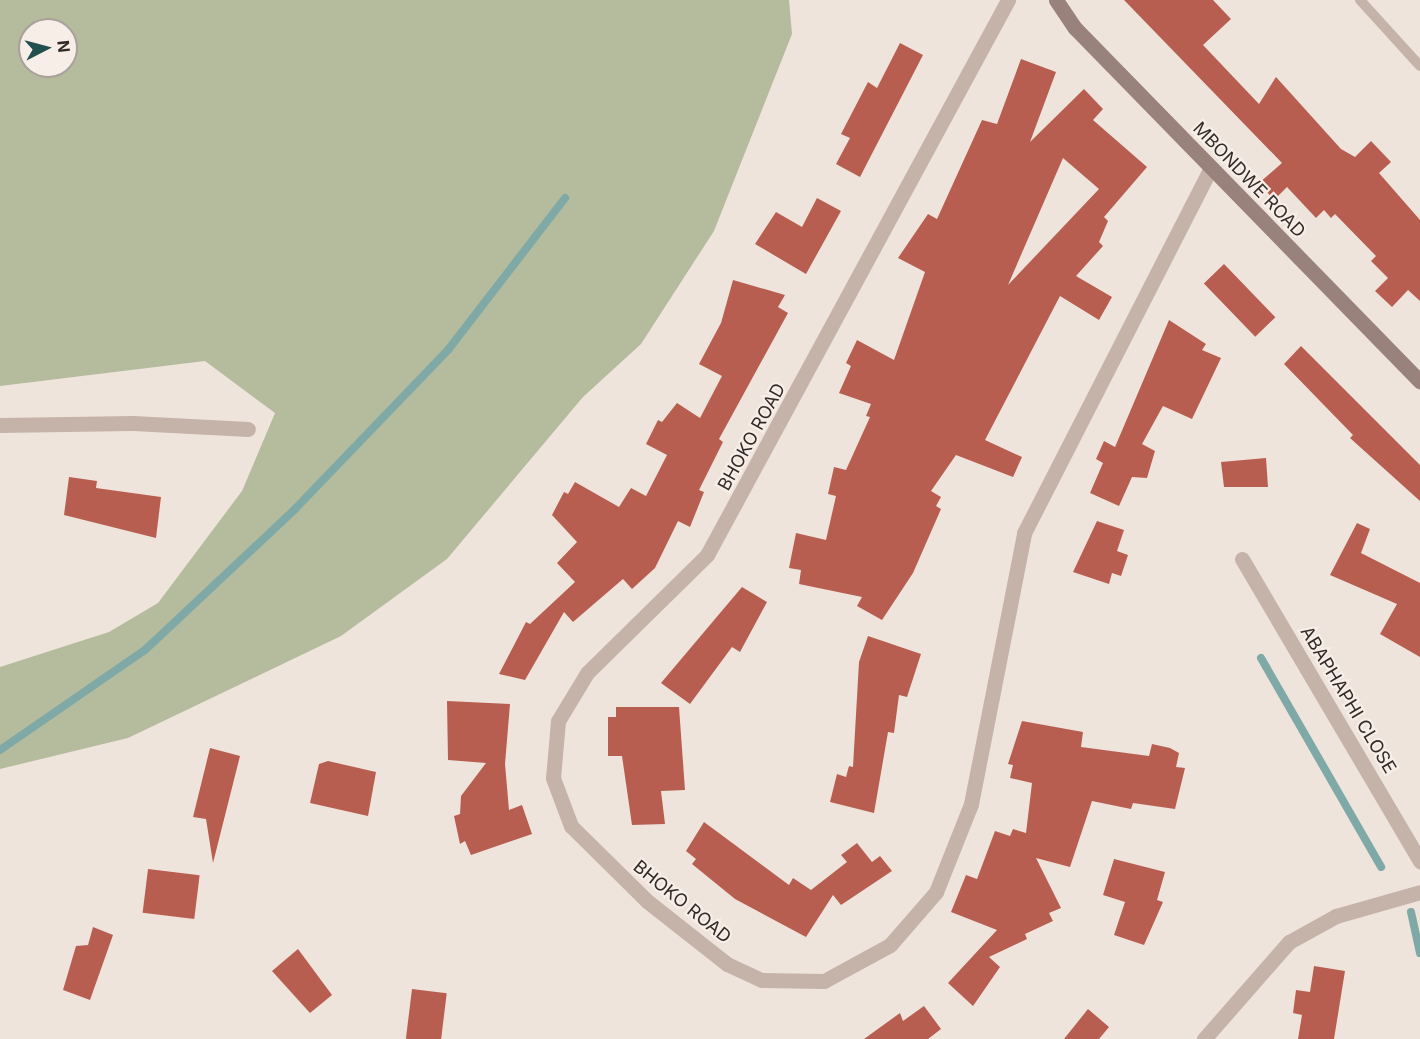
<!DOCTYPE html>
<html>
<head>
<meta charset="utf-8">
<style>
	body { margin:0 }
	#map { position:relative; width:1420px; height:1039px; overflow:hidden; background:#efe4dc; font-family:Inter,sans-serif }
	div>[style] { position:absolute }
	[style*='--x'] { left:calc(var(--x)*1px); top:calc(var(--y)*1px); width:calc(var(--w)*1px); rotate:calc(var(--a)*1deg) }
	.green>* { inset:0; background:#b5bc9d }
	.stream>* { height:8px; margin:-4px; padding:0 4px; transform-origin:4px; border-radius:4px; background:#7ea9a6 }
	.building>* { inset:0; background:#b85e50; transform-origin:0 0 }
	.lane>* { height:10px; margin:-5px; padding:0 5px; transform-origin:5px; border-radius:5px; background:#c5b3a9 }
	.street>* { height:15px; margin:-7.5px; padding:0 7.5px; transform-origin:7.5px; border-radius:7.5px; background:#c5b3a9 }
	.secondary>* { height:15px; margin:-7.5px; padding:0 7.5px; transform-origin:7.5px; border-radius:7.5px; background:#99827b }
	span { translate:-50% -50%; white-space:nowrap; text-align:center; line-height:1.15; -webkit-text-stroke:4.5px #f7eee7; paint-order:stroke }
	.street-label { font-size:18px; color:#332a28 }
	.north { position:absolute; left:18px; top:18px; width:60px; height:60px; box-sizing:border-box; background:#f7eee7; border:2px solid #a9a09b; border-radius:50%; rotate:84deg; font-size:16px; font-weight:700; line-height:24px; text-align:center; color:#332a28 }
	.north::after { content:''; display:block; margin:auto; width:21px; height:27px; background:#22504e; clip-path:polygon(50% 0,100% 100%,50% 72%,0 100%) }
</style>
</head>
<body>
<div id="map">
	<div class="green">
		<div style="clip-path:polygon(evenodd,0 0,789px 0,792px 34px,714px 231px,641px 344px,583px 397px,447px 559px,341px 636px,128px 738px,0 769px,0 667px,109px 632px,158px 603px,242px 491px,275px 413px,205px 361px,0 386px,0 0,30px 30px,66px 30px,66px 66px,30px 66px,30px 30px)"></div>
	</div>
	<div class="stream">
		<div style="--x:1261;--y:658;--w:241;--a:60.1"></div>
		<div style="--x:0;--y:750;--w:176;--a:-34.6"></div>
		<div style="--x:145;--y:650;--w:206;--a:-43.2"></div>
		<div style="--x:295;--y:509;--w:221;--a:-46.1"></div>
		<div style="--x:448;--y:350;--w:192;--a:-52.4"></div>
		<div style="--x:1411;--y:912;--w:42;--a:77.6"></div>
	</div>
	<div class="building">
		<div style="clip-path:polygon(1124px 0,1213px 0,1231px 19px,1203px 45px,1259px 104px,1276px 77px,1341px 149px,1355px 157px,1371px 141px,1391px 162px,1379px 173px,1420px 220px,1420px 301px,1408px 290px,1392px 307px,1375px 291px,1388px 278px,1371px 261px,1376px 256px,1335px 214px,1331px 218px,1324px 210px,1316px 218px,1287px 187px,1274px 200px,1259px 183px,1282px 163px)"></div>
		<div style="clip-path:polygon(900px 43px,923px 55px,860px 177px,836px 164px,850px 138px,841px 134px,868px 82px,877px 88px)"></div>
		<div style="clip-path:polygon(evenodd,1021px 59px,1056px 72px,1030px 142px,1084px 89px,1103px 109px,1093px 120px,1147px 167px,1104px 217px,1108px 221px,1099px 242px,1103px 246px,1076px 276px,1112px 297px,1099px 320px,1060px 296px,985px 440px,1022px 457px,1013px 477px,956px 455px,931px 491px,941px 497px,936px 506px,941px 509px,913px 573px,882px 620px,857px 606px,862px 597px,799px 584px,801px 570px,789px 568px,796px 533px,826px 540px,836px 496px,828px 494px,834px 467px,846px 470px,870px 417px,866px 416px,871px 404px,839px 393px,851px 366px,846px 363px,857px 340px,894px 360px,925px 272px,898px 258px,928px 214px,937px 219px,982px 120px,997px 124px,1021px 59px,1063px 158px,1099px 189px,1008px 285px,1063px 158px)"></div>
		<div style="clip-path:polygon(817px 198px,841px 211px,806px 274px,755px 244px,776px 212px,802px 227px)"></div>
		<div style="left:1224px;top:264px;width:74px;height:28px;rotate:46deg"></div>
		<div style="clip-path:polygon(733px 280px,785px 295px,778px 307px,788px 313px,719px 439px,723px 442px,699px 490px,704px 492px,690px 527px,678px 521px,655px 568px,632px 589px,623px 579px,573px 622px,564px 612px,525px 680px,499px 674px,526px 622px,530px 624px,575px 582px,557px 563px,577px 542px,552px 515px,564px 492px,568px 494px,575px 482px,619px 507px,631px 488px,646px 496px,667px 455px,646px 444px,658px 420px,662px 422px,677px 403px,700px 418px,722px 376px,699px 364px,721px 323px)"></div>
		<div style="clip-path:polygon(1169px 320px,1206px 344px,1202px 350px,1221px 358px,1192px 419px,1163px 406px,1142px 444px,1155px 451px,1147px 478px,1132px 477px,1119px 506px,1090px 493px,1103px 463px,1096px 459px,1104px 441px,1115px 447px)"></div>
		<div style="clip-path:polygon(1301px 346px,1420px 465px,1420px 501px,1350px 438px,1353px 435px,1284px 364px)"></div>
		<div style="clip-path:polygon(1266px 458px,1268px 487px,1224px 487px,1221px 462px)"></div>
		<div style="clip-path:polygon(69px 477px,97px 481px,96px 488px,161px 497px,156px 538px,64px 515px)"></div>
		<div style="clip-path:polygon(1097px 521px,1124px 530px,1117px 551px,1128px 555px,1121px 576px,1112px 573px,1109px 584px,1073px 572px)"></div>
		<div style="clip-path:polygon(1357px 523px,1370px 529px,1361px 553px,1420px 583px,1420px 657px,1380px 634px,1397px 604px,1330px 575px)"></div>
		<div style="clip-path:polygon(742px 587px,767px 602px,740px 652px,732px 647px,690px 704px,661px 683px)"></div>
		<div style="clip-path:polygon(868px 636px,921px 654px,907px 697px,899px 695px,894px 733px,888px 732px,874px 813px,830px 802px,837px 774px,846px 777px,849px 766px,853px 767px,859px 662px)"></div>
		<div style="clip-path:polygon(447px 701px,510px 704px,505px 764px,509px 810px,522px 805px,532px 834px,471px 855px,465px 841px,460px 844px,454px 816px,460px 814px,461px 796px,486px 763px,448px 760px)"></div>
		<div style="clip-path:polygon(616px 707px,679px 707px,685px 790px,661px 791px,665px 824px,632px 825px,622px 756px,608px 756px,608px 717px,616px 717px)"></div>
		<div style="clip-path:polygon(1022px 721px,1083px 732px,1081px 747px,1149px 756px,1152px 744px,1170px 748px,1179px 753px,1176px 767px,1185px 768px,1175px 809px,1133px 803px,1131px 809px,1092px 801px,1070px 867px,1036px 858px,1061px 908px,1049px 913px,1053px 921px,1025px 934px,1027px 939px,989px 957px,1000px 967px,973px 1006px,948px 983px,997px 930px,951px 912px,966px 875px,977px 879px,995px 831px,1010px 836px,1013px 829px,1026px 833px,1032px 783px,1010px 778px,1013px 765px,1008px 764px)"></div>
		<div style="clip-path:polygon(210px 748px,240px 756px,213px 863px,206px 819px,193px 817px)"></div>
		<div style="clip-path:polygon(328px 761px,376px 772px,368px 816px,310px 803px,319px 764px)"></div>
		<div style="clip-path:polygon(704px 822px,789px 885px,793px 878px,811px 890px,847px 862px,841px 855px,857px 843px,872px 862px,880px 856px,892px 871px,841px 905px,833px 895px,806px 937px,735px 899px,692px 864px,696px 859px,686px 851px)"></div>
		<div style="clip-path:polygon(1114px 859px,1165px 872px,1157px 900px,1163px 902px,1144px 945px,1114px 935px,1125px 902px,1103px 895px)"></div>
		<div style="left:148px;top:869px;width:52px;height:44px;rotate:7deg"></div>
		<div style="clip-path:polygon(93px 927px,113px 935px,90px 1000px,63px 990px,76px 946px,88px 945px)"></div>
		<div style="clip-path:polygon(298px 949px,332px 995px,310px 1013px,272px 971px)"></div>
		<div style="clip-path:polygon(1314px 966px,1345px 971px,1334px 1039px,1298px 1039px,1302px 1015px,1293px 1013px,1296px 990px,1310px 992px)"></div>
		<div style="left:412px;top:989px;width:35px;height:50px;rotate:7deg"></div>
		<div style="clip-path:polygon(924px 1006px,941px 1029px,928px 1039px,864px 1039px,900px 1013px,903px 1021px)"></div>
		<div style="clip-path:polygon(1088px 1009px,1109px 1027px,1099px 1039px,1064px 1039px)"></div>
	</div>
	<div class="lane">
		<div style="--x:1360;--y:0;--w:89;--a:47.7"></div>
	</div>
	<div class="street">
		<div style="--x:1008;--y:0;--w:631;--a:118.47"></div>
		<div style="--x:707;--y:555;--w:168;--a:135.5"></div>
		<div style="--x:587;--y:673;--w:56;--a:121.1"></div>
		<div style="--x:558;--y:721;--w:57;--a:95"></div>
		<div style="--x:553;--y:778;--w:51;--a:69.4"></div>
		<div style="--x:571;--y:826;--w:107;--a:44.6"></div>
		<div style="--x:647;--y:901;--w:102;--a:38.2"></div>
		<div style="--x:727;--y:964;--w:38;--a:25"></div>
		<div style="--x:762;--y:980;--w:62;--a:0.9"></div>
		<div style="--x:824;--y:981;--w:75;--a:-28.6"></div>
		<div style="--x:890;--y:945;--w:70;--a:-49"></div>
		<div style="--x:936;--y:892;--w:95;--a:-68.3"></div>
		<div style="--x:971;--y:804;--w:276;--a:-78.9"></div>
		<div style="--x:1024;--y:533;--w:408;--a:-62.9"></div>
		<div style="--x:0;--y:425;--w:133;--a:-0.9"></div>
		<div style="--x:133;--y:423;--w:115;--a:3"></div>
		<div style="--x:1242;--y:559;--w:351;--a:59.5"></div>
		<div style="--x:1204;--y:1039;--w:129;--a:-48.8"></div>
		<div style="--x:1289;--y:942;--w:54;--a:-29"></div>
		<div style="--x:1336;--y:916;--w:87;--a:-15.9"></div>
	</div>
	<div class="secondary">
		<div style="--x:1056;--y:0;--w:34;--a:56"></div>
		<div style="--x:1075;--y:28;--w:494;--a:45.7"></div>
	</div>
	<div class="street-label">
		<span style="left:1249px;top:180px;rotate:46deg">MBONDWE ROAD</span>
		<span style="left:752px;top:437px;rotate:-61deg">BHOKO ROAD</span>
		<span style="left:1348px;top:700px;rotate:59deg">ABAPHAPHI CLOSE</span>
		<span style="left:682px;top:902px;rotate:39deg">BHOKO ROAD</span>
	</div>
	<div class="north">N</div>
</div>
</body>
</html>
